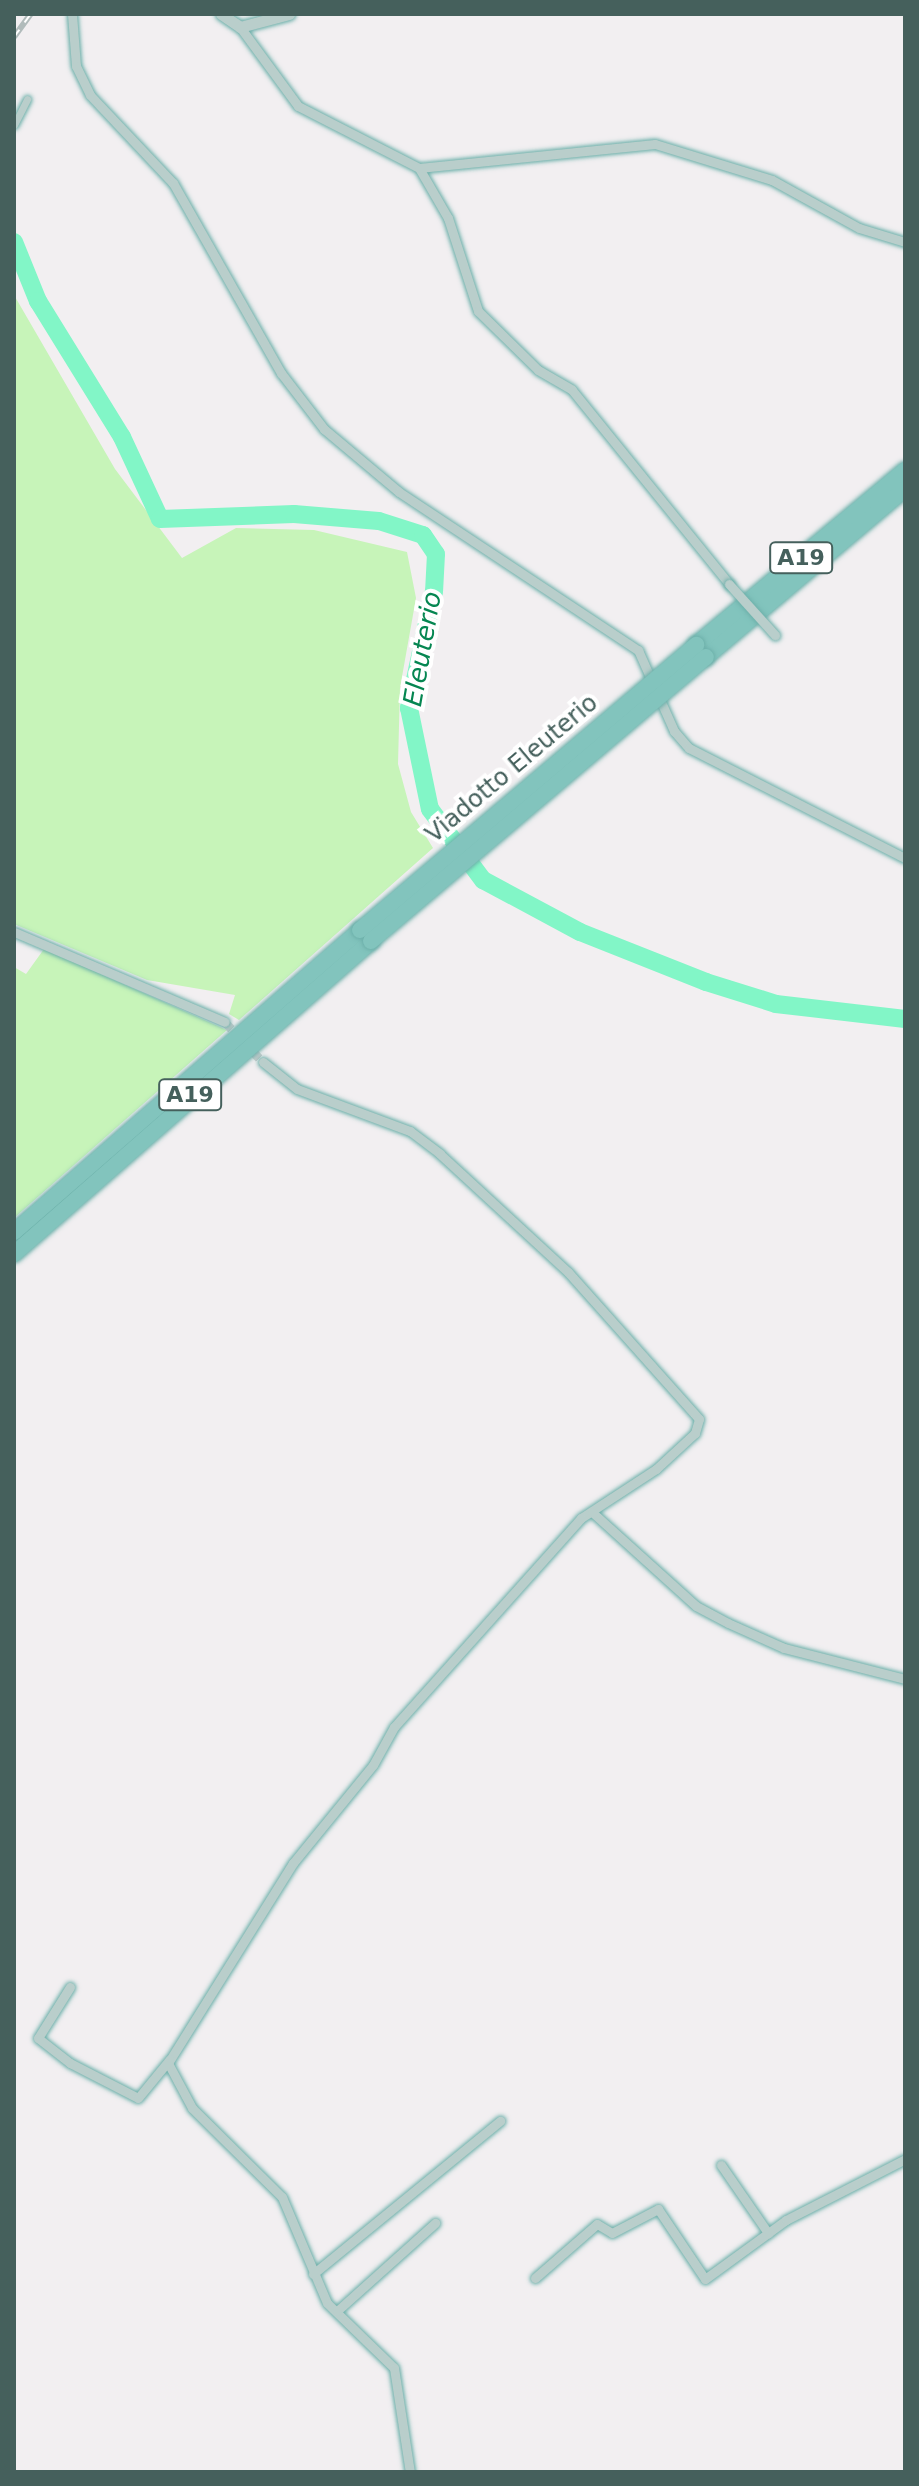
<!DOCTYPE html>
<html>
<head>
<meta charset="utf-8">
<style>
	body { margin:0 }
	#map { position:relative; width:919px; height:2486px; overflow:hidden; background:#f2eff1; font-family:"DejaVu Sans",sans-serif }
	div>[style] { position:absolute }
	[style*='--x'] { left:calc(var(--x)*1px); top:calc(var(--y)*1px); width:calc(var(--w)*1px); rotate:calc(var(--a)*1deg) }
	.green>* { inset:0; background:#c7f4b9 }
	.river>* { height:18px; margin:-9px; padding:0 9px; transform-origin:9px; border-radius:9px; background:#82f6c7 }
	.minor-tunnel>* { height:9px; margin-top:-4.5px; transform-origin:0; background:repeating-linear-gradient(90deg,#c7cbcc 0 9px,transparent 0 13.5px) }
	.roads { filter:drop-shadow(0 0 2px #6db0aa) drop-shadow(0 0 2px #6db0aa) }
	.pedestrian>* { height:7px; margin:-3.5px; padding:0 3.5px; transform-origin:3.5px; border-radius:3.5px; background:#b9cecb }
	.minor>* { height:9px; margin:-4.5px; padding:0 4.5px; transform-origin:4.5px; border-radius:4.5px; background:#b9cecb }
	.tertiary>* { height:11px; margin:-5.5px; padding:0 5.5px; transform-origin:5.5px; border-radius:5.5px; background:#b9cecb }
	.motorway>* { height:16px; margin:-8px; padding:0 8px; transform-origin:8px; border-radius:8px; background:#82c4bd }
	.rail>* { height:6px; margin-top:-3px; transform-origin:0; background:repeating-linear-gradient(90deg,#fff 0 9px,#b1bbbb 0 18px); box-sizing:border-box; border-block:2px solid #b1bbbb }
	.bridges { filter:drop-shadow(0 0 2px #6db0aa) drop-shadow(0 0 2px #6db0aa) }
	.minor-bridge>* { height:9px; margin:-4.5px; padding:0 4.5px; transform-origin:4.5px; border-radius:4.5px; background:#b9cecb }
	.motorway-bridge>* { height:16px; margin:-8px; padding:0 8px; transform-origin:8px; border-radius:8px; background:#82c4bd }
	span { translate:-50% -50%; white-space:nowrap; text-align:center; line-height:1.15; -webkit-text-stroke:8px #fff; paint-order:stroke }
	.shield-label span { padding:2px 6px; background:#fff; border:2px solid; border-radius:6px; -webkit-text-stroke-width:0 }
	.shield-label { font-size:22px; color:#45605c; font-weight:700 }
	.street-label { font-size:24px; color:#45605c }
	.water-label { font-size:26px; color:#058651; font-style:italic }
	.frame { position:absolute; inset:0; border:16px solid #45605c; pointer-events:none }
</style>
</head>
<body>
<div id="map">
	<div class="green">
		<div style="clip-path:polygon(14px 295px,115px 469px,182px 558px,236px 528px,314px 530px,407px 552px,416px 598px,400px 688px,398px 764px,411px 812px,433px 848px,239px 1020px,229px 1014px,235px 995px,147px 980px,14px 924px)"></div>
		<div style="clip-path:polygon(44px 949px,227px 1030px,14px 1218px,14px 967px,26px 974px)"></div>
	</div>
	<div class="river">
		<div style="--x:14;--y:242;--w:64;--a:67.9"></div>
		<div style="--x:38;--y:301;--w:160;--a:58.3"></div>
		<div style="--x:122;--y:437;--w:90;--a:65.1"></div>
		<div style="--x:160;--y:519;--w:134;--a:-2.1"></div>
		<div style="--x:294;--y:514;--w:85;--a:4.7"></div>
		<div style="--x:379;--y:521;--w:46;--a:17.7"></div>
		<div style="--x:423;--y:535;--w:23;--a:56"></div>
		<div style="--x:436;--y:554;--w:37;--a:93"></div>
		<div style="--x:434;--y:591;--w:120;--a:102.1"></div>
		<div style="--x:409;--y:708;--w:103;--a:78.3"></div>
		<div style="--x:430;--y:809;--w:89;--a:53.3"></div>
		<div style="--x:483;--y:880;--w:110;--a:28.2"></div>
		<div style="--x:580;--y:932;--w:136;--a:21.6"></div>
		<div style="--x:706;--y:982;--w:73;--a:17.4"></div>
		<div style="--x:776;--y:1004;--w:130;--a:6.6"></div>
	</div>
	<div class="minor-tunnel">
		<div style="--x:225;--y:1022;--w:55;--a:46.5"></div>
	</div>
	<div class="roads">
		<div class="pedestrian">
			<div style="--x:14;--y:125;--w:29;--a:-63"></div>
		</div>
		<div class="minor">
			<div style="--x:72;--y:14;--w:52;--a:85.6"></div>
			<div style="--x:76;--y:66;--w:32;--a:64"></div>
			<div style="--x:90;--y:95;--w:121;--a:46.7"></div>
			<div style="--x:173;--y:183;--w:219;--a:60.4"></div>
			<div style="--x:281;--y:373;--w:71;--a:52.5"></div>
			<div style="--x:324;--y:429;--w:98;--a:40"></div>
			<div style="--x:399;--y:492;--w:287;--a:33.5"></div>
			<div style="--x:638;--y:650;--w:89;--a:66"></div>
			<div style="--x:674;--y:731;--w:23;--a:49"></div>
			<div style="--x:689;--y:748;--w:242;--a:27"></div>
			<div style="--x:240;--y:27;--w:98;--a:53.7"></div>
			<div style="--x:298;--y:106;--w:136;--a:27.1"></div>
			<div style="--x:419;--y:168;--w:58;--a:59.9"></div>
			<div style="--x:448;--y:218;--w:98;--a:72.1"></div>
			<div style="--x:478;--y:311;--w:84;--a:44.5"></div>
			<div style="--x:538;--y:370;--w:39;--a:30"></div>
			<div style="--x:572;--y:390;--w:250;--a:51"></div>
			<div style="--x:419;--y:168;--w:237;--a:-5.8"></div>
			<div style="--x:655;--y:144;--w:122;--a:17.1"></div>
			<div style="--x:772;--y:180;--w:99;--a:28.9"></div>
			<div style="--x:859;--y:228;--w:48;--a:16.9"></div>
			<div style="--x:14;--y:932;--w:229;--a:23.1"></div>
			<div style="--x:263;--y:1062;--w:43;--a:38.5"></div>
			<div style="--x:297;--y:1089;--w:121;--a:20.4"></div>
			<div style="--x:410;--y:1131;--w:38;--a:37"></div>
			<div style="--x:440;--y:1154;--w:174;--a:42.7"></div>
			<div style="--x:568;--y:1272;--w:197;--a:48.3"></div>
			<div style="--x:699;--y:1419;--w:15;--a:106"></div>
			<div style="--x:695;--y:1433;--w:53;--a:137.3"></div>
			<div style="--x:656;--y:1469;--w:90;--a:146.8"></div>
			<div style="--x:581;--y:1518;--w:280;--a:131.8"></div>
			<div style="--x:394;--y:1727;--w:43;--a:118.9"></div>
			<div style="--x:373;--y:1765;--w:127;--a:129.2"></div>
			<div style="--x:293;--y:1863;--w:236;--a:122"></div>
			<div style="--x:168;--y:2063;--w:51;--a:61.9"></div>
			<div style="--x:192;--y:2108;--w:127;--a:44.7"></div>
			<div style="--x:282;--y:2197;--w:115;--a:67"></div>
			<div style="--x:327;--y:2303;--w:93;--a:44.1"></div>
			<div style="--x:394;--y:2368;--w:105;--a:81.3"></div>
			<div style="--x:592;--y:1512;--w:140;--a:42.1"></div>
			<div style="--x:696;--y:1606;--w:36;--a:28"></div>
			<div style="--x:728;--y:1623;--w:61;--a:24.1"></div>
			<div style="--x:784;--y:1648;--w:125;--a:14.4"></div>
			<div style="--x:70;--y:1987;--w:60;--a:122.1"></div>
			<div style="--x:38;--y:2038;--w:41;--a:38"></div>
			<div style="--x:70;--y:2063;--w:76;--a:27.2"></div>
			<div style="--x:138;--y:2098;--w:50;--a:-50.6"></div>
			<div style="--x:721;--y:2165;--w:83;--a:55.3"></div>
			<div style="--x:313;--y:2274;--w:242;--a:-39.3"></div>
			<div style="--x:535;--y:2278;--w:82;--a:-41.1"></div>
			<div style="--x:597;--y:2224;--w:17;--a:31"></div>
			<div style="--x:612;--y:2233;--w:52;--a:-27.6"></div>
			<div style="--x:658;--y:2209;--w:84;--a:56.1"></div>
			<div style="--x:705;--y:2279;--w:100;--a:-36.1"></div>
			<div style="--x:786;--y:2220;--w:134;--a:-27.1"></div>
			<div style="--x:337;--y:2311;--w:132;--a:-41.9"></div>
		</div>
		<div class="tertiary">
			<div style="--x:221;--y:14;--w:23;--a:34"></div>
			<div style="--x:240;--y:27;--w:51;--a:-14.9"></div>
		</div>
		<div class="motorway">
			<div style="--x:696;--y:645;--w:273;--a:-39.9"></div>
			<div style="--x:706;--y:657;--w:260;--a:-40.2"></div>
			<div style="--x:14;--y:1232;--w:459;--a:-41.1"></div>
			<div style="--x:14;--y:1254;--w:475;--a:-41.2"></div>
		</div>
	</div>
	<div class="rail">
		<div style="--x:14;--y:37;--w:29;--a:-54"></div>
	</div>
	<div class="bridges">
		<div class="minor-bridge">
			<div style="--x:729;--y:584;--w:69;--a:48"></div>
		</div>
		<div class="motorway-bridge">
			<div style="--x:360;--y:930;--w:441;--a:-40.3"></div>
			<div style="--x:371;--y:941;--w:439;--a:-40.3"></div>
		</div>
	</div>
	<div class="shield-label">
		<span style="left:801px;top:558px">A19</span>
		<span style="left:190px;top:1095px">A19</span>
	</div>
	<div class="street-label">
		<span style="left:512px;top:769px;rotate:-40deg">Viadotto Eleuterio</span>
	</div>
	<div class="water-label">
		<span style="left:423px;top:649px;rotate:-80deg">Eleuterio</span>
	</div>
	<div class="frame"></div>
</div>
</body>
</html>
